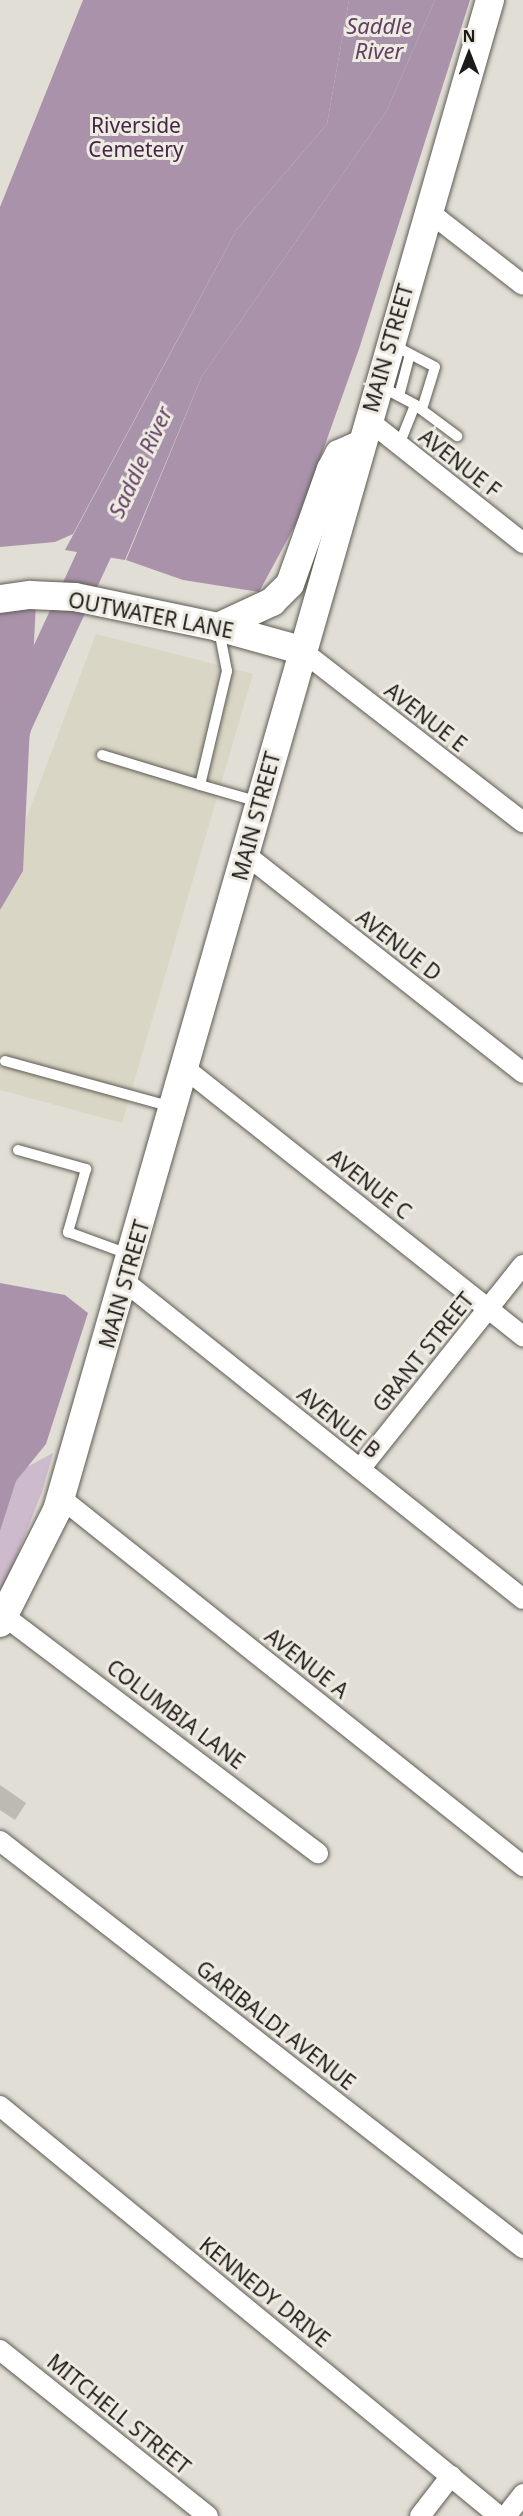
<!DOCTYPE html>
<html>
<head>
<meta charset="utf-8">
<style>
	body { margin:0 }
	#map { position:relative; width:523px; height:2516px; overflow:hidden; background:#e1ded5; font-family:"Noto Sans",sans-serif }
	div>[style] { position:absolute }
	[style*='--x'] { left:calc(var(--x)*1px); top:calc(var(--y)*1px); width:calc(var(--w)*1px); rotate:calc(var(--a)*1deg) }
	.built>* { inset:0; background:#dad6c5 }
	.green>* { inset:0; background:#cdbacd }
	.forest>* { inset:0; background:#aa93aa }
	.water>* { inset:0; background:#a993aa }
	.river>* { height:33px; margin:-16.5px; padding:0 16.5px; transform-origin:16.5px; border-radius:16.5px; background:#a993aa }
	.building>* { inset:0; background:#bcbab1 }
	.roads { filter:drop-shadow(0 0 2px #5e5c54) drop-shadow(0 0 2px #5e5c54) }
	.lane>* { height:10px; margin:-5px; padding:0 5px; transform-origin:5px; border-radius:5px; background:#fff }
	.street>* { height:20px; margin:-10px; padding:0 10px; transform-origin:10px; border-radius:10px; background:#fff }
	.secondary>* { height:28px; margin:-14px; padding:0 14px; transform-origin:14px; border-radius:14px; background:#fff }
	span { translate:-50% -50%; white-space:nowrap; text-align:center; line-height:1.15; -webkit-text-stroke:6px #eeebe2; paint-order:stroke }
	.park-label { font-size:21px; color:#452546 }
	.street-label { font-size:21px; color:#1d1c19 }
	.water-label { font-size:22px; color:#634164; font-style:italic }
	.north { position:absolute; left:439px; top:24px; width:60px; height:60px; -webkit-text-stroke:4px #eeebe2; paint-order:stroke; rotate:0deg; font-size:16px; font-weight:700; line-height:24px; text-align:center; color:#1d1c19 }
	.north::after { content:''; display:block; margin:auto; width:21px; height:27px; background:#1d1c19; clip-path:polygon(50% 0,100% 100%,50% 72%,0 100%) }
</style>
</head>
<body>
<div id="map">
	<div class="built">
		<div style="clip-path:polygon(96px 634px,253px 674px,122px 1123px,0 1090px,0 888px)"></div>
	</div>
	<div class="green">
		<div style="clip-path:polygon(53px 1453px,42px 1492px,0 1598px,0 1498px,12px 1475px)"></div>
	</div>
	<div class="forest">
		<div style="clip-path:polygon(83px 0,349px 0,327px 124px,237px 229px,73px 534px,55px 542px,0 547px,0 207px)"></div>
		<div style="clip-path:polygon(435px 0,470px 0,359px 349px,299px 518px,259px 592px,183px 580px,126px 560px,202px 376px,386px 112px)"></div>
		<div style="clip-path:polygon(36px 601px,23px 871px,0 910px,0 606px)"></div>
		<div style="clip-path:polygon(0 1283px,65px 1295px,88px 1313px,46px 1444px,16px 1481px,0 1531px)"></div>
	</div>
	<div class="water">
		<div style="clip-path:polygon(349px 0,435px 0,386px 112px,202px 376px,125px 560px,65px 550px,237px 229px,327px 124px)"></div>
	</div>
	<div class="river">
		<div style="--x:0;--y:778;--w:56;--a:-74.5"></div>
		<div style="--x:15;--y:724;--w:234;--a:-65.2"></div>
	</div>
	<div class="building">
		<div style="clip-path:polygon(0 1785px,26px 1803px,15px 1820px,0 1810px)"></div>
	</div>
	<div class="roads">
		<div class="lane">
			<div style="--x:393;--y:345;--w:47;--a:27.6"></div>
			<div style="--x:435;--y:367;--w:44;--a:107.2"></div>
			<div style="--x:380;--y:386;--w:40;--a:28"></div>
			<div style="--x:415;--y:405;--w:43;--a:111.8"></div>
			<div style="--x:399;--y:396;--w:43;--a:-75.3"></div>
			<div style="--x:418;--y:407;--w:49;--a:36.6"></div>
			<div style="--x:219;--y:630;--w:42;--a:79"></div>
			<div style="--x:227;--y:671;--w:117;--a:103.3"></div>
			<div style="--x:200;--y:785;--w:61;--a:16.1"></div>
			<div style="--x:102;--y:755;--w:102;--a:17"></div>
			<div style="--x:5;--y:1061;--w:173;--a:15.4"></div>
			<div style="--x:18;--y:1150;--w:71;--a:15.6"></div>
			<div style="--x:86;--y:1169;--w:66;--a:105.9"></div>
			<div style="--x:68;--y:1232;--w:64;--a:20.1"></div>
		</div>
		<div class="street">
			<div style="--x:428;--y:211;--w:120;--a:37.9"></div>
			<div style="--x:368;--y:420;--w:198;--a:38.4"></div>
			<div style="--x:301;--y:650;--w:281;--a:37.8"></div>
			<div style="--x:245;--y:854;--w:354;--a:38.2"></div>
			<div style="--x:187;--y:1070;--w:429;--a:38.4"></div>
			<div style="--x:124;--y:1281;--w:510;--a:38.55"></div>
			<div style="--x:360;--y:1469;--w:261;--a:-51.4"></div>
			<div style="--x:61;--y:1498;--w:591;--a:38.54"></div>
			<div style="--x:3;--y:1615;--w:395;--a:37.1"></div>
			<div style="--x:0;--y:1841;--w:663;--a:37.89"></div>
			<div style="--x:0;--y:2106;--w:646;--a:39.41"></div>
			<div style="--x:0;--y:2350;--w:266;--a:38.6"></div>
			<div style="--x:420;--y:2516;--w:51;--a:-52.2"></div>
			<div style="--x:506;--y:2516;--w:28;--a:-52"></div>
		</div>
		<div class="secondary">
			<div style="--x:0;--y:599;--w:30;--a:-8"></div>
			<div style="--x:30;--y:595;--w:45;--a:2.5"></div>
			<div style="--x:75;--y:597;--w:146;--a:11.8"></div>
			<div style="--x:218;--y:627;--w:86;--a:15.5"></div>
			<div style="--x:218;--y:627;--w:60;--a:-24.8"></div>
			<div style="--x:272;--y:602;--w:25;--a:-45"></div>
			<div style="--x:290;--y:584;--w:122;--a:-70.4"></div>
			<div style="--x:331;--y:469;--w:17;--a:-62"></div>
			<div style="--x:339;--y:454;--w:24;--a:-24"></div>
			<div style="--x:0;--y:1623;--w:127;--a:-63.2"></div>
			<div style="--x:57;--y:1510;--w:1571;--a:-74"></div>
		</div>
	</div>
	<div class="park-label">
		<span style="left:136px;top:137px">Riverside<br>Cemetery</span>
	</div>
	<div class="street-label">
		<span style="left:388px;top:348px;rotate:-74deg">MAIN STREET</span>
		<span style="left:460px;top:463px;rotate:38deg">AVENUE F</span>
		<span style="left:151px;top:615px;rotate:11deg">OUTWATER LANE</span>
		<span style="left:426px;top:717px;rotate:38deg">AVENUE E</span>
		<span style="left:256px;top:816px;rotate:-75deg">MAIN STREET</span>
		<span style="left:399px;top:945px;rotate:38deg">AVENUE D</span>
		<span style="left:370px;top:1184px;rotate:38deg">AVENUE C</span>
		<span style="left:124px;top:1284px;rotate:-74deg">MAIN STREET</span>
		<span style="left:423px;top:1352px;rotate:-51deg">GRANT STREET</span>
		<span style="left:339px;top:1422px;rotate:39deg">AVENUE B</span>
		<span style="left:307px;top:1663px;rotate:38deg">AVENUE A</span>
		<span style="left:176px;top:1714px;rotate:37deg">COLUMBIA LANE</span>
		<span style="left:276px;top:2025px;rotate:38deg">GARIBALDI AVENUE</span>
		<span style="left:265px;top:2292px;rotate:39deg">KENNEDY DRIVE</span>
		<span style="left:119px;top:2414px;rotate:39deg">MITCHELL STREET</span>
	</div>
	<div class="water-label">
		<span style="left:379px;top:38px">Saddle<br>River</span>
		<span style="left:140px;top:462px;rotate:-65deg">Saddle River</span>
	</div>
	<div class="north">N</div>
</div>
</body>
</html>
